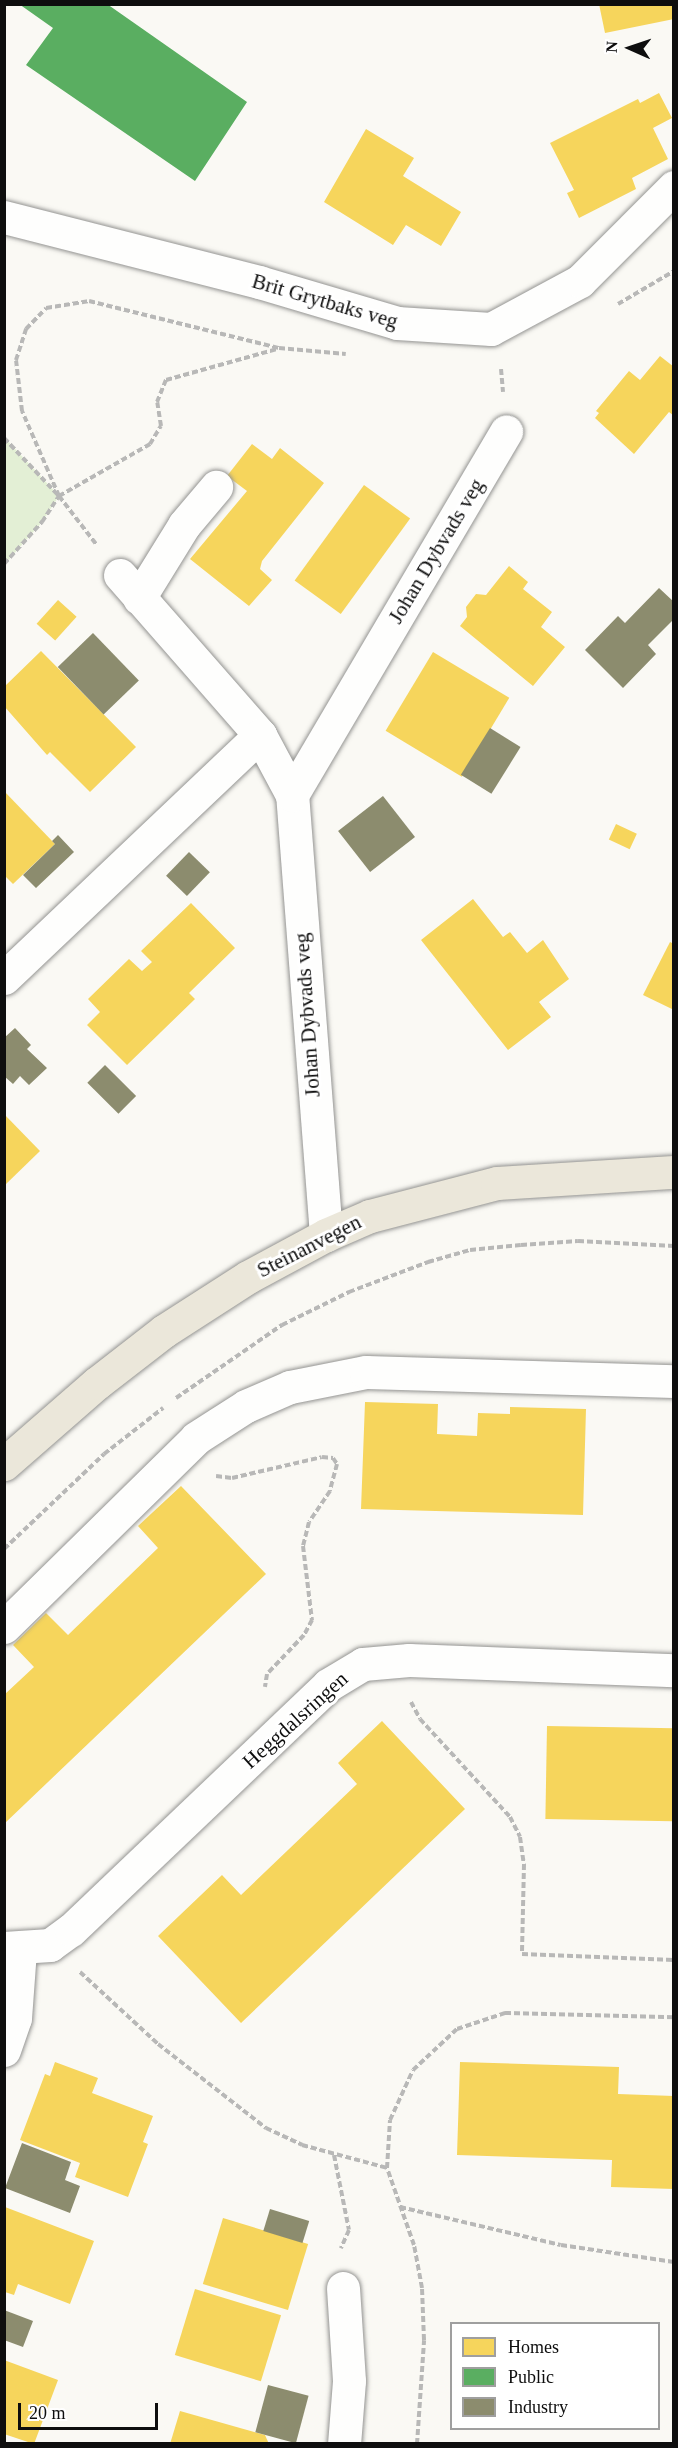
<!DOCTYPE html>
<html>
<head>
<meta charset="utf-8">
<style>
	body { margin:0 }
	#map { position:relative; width:678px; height:2448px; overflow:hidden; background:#faf9f4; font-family:Georgia,serif }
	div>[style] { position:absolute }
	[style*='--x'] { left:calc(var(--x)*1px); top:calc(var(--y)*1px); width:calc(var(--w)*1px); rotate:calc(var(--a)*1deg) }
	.green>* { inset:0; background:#e3efd5 }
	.homes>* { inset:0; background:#f6d55c; transform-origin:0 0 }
	.public>* { inset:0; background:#5aae61 }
	.industry>* { inset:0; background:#8c8c6e; transform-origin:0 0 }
	.path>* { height:4px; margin-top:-2px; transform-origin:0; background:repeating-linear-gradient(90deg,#b8b8b7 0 6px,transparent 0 9px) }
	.roads { filter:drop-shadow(0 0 2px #949492) drop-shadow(0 0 2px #949492) }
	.minor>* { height:33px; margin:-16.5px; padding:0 16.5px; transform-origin:16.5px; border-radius:16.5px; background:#fefefd }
	.major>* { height:33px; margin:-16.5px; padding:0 16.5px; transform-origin:16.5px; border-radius:16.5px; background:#ebe7da }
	span { translate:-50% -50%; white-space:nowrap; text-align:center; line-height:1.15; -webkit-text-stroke:6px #fff; paint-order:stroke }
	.street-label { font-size:21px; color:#0e0e0e }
	.frame { position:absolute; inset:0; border:6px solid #0e0e0e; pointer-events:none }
	.legend { position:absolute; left:450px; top:2322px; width:210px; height:108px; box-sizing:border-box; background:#fff; border:2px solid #9f9f9f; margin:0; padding:8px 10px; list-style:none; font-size:18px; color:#0e0e0e }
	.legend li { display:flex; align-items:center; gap:12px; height:30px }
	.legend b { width:30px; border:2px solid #9f9f9f }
	.north { position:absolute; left:600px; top:18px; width:60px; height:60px; -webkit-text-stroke:4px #fff; paint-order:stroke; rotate:273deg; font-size:16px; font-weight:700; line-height:24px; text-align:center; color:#0e0e0e }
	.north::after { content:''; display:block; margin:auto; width:21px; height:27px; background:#0e0e0e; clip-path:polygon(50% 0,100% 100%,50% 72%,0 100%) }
	.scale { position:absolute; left:18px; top:2403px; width:140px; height:27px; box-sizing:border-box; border:3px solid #0e0e0e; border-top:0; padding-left:8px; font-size:18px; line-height:21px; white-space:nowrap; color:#0e0e0e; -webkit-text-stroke:4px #fff; paint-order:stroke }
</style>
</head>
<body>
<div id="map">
	<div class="green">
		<div style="clip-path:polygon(5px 438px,59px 496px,42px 522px,5px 564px)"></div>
	</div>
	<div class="homes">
		<div style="clip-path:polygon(599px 4px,674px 4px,674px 19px,605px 33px)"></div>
		<div style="clip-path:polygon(659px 93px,672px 118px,653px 128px,668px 159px,632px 178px,636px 189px,579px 218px,567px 193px,574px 190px,550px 143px,638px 99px,640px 103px)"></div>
		<div style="clip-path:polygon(366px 129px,414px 158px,403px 176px,461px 212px,441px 246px,406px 225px,393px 245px,324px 202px)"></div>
		<div style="clip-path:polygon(660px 356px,674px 367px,674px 416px,669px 412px,634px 454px,595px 418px,599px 413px,596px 411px,629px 371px,640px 380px)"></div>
		<div style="clip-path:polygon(252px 444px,272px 459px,280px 448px,324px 483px,262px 561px,260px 569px,272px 580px,249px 606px,190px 559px,247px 491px,227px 476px)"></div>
		<div style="left:364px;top:485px;width:57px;height:118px;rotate:36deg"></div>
		<div style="clip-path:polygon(509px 566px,528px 582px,523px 589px,552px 612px,541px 627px,565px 647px,533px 686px,460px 626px,467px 617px,466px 607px,476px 594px,486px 595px)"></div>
		<div style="left:58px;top:600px;width:25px;height:32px;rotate:42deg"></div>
		<div style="clip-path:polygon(41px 651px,136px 747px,90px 792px,50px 752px,47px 755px,4px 706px,4px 687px)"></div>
		<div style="left:433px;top:652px;width:89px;height:92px;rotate:31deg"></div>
		<div style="clip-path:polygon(4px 791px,55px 844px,13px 884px,4px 875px)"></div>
		<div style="left:616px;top:824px;width:23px;height:17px;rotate:25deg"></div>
		<div style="clip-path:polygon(473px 899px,503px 937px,510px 932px,527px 953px,543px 940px,569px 979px,539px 1002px,551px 1017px,508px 1050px,421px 940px)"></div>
		<div style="clip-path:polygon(191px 903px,235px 948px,189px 993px,195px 999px,127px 1065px,87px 1025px,100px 1012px,88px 999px,129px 959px,142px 971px,152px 962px,141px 951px)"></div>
		<div style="clip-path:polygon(670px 942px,674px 944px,674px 1010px,643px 995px)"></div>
		<div style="clip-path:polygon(4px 1114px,40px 1151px,4px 1186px)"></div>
		<div style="clip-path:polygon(365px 1402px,438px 1404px,437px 1434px,477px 1436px,478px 1413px,510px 1414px,510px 1407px,586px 1409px,583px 1515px,361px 1509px)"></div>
		<div style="clip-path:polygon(181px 1486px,266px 1574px,4px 1824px,4px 1695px,34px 1667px,13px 1645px,46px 1613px,68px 1635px,158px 1548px,138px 1526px)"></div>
		<div style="clip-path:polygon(382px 1721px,465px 1809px,241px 2023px,158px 1936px,222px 1875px,241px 1895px,357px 1784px,338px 1763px)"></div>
		<div style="left:547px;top:1726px;width:127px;height:93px;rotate:1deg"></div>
		<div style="clip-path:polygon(55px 2062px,98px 2078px,92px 2093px,153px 2116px,143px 2142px,148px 2144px,128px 2197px,75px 2177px,80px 2163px,20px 2140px,45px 2074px,50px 2076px)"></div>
		<div style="clip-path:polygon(460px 2062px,619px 2067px,618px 2094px,674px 2096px,674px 2189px,611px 2187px,612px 2160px,457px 2155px)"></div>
		<div style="clip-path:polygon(5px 2207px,94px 2241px,70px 2304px,18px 2284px,14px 2295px,5px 2292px)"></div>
		<div style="left:223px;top:2218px;width:89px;height:69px;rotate:17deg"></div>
		<div style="left:195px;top:2289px;width:90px;height:69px;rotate:17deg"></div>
		<div style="clip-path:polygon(4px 2360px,58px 2380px,34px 2444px,4px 2434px)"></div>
		<div style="clip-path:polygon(180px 2411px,265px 2435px,269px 2444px,170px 2444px)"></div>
	</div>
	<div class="public">
		<div style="clip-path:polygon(19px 4px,107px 4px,247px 102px,195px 181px,26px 65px,53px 28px)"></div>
	</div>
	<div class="industry">
		<div style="clip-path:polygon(659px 588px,674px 602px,674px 619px,648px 645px,656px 654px,623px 688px,585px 650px,618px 616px,625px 623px)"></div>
		<div style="left:93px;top:633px;width:66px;height:49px;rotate:46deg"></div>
		<div style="left:490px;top:728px;width:36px;height:55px;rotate:32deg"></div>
		<div style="left:383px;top:796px;width:52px;height:57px;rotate:52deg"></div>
		<div style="clip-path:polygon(58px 835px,74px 852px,36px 888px,23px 875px,55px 844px,52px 841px)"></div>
		<div style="left:189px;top:852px;width:29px;height:33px;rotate:44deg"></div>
		<div style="clip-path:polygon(15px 1028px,31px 1045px,27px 1049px,47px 1068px,29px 1085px,20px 1076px,13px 1084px,4px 1076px,4px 1038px)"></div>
		<div style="left:105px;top:1065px;width:44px;height:25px;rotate:45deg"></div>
		<div style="clip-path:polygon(22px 2143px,71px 2162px,65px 2180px,80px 2186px,70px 2213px,5px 2188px)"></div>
		<div style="left:270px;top:2209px;width:41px;height:23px;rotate:17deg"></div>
		<div style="clip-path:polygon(4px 2310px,33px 2321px,23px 2347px,4px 2340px)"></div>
		<div style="left:268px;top:2385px;width:42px;height:49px;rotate:15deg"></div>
	</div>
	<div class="path">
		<div style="--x:618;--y:304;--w:65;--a:-30.5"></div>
		<div style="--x:501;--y:369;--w:23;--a:85"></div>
		<div style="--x:4;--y:438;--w:80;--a:46.5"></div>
		<div style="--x:59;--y:496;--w:61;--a:52.4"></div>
		<div style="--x:59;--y:496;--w:93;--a:-113.5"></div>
		<div style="--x:22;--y:411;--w:51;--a:-96.7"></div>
		<div style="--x:16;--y:360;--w:33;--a:-72"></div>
		<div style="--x:26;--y:329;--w:29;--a:-46"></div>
		<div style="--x:46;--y:308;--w:44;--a:-9.2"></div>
		<div style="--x:89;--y:301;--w:196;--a:13.9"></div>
		<div style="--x:279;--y:348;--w:67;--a:5.1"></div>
		<div style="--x:4;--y:564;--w:57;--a:-47.9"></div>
		<div style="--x:42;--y:522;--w:31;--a:-57"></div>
		<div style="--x:59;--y:496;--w:105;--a:-29.7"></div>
		<div style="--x:150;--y:444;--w:21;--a:-59"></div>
		<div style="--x:161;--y:426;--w:24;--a:-99"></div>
		<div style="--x:157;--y:402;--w:24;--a:-68"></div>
		<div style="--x:166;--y:380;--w:115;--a:-15.6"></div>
		<div style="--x:176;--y:1398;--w:129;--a:-34.6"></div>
		<div style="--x:282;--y:1325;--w:75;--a:-26.2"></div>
		<div style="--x:349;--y:1292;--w:85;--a:-20.8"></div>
		<div style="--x:428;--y:1262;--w:44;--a:-15.9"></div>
		<div style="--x:470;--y:1250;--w:51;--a:-5.6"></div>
		<div style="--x:521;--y:1245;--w:57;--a:-4"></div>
		<div style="--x:578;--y:1241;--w:96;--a:3"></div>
		<div style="--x:216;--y:1476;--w:16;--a:7"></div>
		<div style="--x:232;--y:1478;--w:92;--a:-13.1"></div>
		<div style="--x:322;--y:1457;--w:11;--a:5"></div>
		<div style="--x:333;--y:1458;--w:7;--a:56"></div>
		<div style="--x:337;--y:1464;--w:28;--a:105"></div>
		<div style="--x:330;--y:1491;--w:37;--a:124"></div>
		<div style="--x:309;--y:1522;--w:25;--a:104"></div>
		<div style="--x:303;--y:1546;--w:75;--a:83.1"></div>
		<div style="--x:312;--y:1620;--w:17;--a:118"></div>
		<div style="--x:304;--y:1635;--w:54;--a:133.5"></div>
		<div style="--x:267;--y:1674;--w:13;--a:99"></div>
		<div style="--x:4;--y:1549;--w:138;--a:-43.5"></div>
		<div style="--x:104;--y:1454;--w:75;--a:-37.9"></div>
		<div style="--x:411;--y:1702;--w:19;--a:62"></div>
		<div style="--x:420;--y:1719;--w:133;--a:47.4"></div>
		<div style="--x:510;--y:1817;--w:22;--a:63"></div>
		<div style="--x:520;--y:1837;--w:27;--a:82"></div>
		<div style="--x:524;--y:1864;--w:90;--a:91.3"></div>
		<div style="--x:522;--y:1954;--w:152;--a:2.3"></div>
		<div style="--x:80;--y:1972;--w:106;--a:42.7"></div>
		<div style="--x:158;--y:2044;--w:137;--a:37.9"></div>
		<div style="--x:266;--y:2128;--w:40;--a:25"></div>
		<div style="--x:302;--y:2145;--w:88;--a:15.1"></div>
		<div style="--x:334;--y:2155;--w:76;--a:78.7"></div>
		<div style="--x:349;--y:2230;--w:20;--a:114"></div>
		<div style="--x:400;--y:2207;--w:165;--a:13.3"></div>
		<div style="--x:561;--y:2245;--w:114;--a:8.6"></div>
		<div style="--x:417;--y:2444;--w:104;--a:-86.1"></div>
		<div style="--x:424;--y:2340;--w:52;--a:-92.2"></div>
		<div style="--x:422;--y:2288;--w:44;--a:-100.5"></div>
		<div style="--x:414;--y:2245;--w:82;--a:-109.3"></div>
		<div style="--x:387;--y:2168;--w:48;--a:-86.4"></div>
		<div style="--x:390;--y:2120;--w:55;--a:-65.3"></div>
		<div style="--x:413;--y:2070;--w:60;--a:-43"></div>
		<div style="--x:457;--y:2029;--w:51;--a:-18.4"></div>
		<div style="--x:505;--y:2013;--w:169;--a:1.4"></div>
	</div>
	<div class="roads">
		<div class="minor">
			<div style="--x:4;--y:217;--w:263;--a:14.3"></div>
			<div style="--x:259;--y:282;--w:144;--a:16.5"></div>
			<div style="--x:397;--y:323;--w:94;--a:3.7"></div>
			<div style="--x:491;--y:329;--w:101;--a:-28.3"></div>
			<div style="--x:580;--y:281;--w:133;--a:-45"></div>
			<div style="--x:120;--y:575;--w:213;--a:48.8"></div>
			<div style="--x:260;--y:735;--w:68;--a:61.9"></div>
			<div style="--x:139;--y:598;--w:86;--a:-58.3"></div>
			<div style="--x:184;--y:525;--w:50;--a:-49.9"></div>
			<div style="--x:4;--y:978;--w:353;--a:-43.5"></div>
			<div style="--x:326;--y:1235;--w:441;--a:-94.4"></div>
			<div style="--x:292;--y:795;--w:422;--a:-59.5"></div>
			<div style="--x:4;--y:1627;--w:269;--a:-44.5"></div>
			<div style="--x:196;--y:1438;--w:59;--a:-32.6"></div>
			<div style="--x:246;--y:1406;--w:48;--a:-23.4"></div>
			<div style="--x:290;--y:1387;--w:77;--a:-11.2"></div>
			<div style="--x:366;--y:1372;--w:308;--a:1.7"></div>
			<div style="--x:4;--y:1948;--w:46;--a:-3.7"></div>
			<div style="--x:50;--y:1945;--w:26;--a:-36"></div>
			<div style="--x:71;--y:1930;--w:355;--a:-43.6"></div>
			<div style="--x:328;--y:1685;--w:41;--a:-31"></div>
			<div style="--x:363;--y:1664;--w:46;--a:-5"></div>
			<div style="--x:409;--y:1660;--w:265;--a:2.2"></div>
			<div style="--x:4;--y:2050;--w:34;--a:-71"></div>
			<div style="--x:15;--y:2018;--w:68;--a:-85.8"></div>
			<div style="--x:343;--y:2288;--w:93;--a:86.3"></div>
			<div style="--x:349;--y:2381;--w:63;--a:94.5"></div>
		</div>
		<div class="major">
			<div style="--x:4;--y:1464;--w:123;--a:-41.1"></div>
			<div style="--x:97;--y:1383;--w:85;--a:-37.8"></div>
			<div style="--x:164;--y:1331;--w:100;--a:-32.7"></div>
			<div style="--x:248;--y:1277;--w:89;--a:-28.3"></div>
			<div style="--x:326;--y:1235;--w:48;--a:-23.4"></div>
			<div style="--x:370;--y:1216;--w:131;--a:-14.6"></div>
			<div style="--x:497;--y:1183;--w:177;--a:-3.6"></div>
		</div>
	</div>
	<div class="street-label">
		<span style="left:325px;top:301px;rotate:16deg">Brit Grytbaks veg</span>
		<span style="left:436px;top:551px;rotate:-59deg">Johan Dybvads veg</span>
		<span style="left:307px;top:1015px;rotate:-94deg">Johan Dybvads veg</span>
		<span style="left:309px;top:1246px;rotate:-27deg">Steinanvegen</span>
		<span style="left:295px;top:1720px;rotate:-42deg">Heggdalsringen</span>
	</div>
	<div class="frame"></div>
	<ul class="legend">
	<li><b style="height:16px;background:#f6d55c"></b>Homes</li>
	<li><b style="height:16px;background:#5aae61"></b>Public</li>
	<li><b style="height:16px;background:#8c8c6e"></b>Industry</li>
	</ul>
	<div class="north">N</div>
	<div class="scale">20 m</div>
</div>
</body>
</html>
